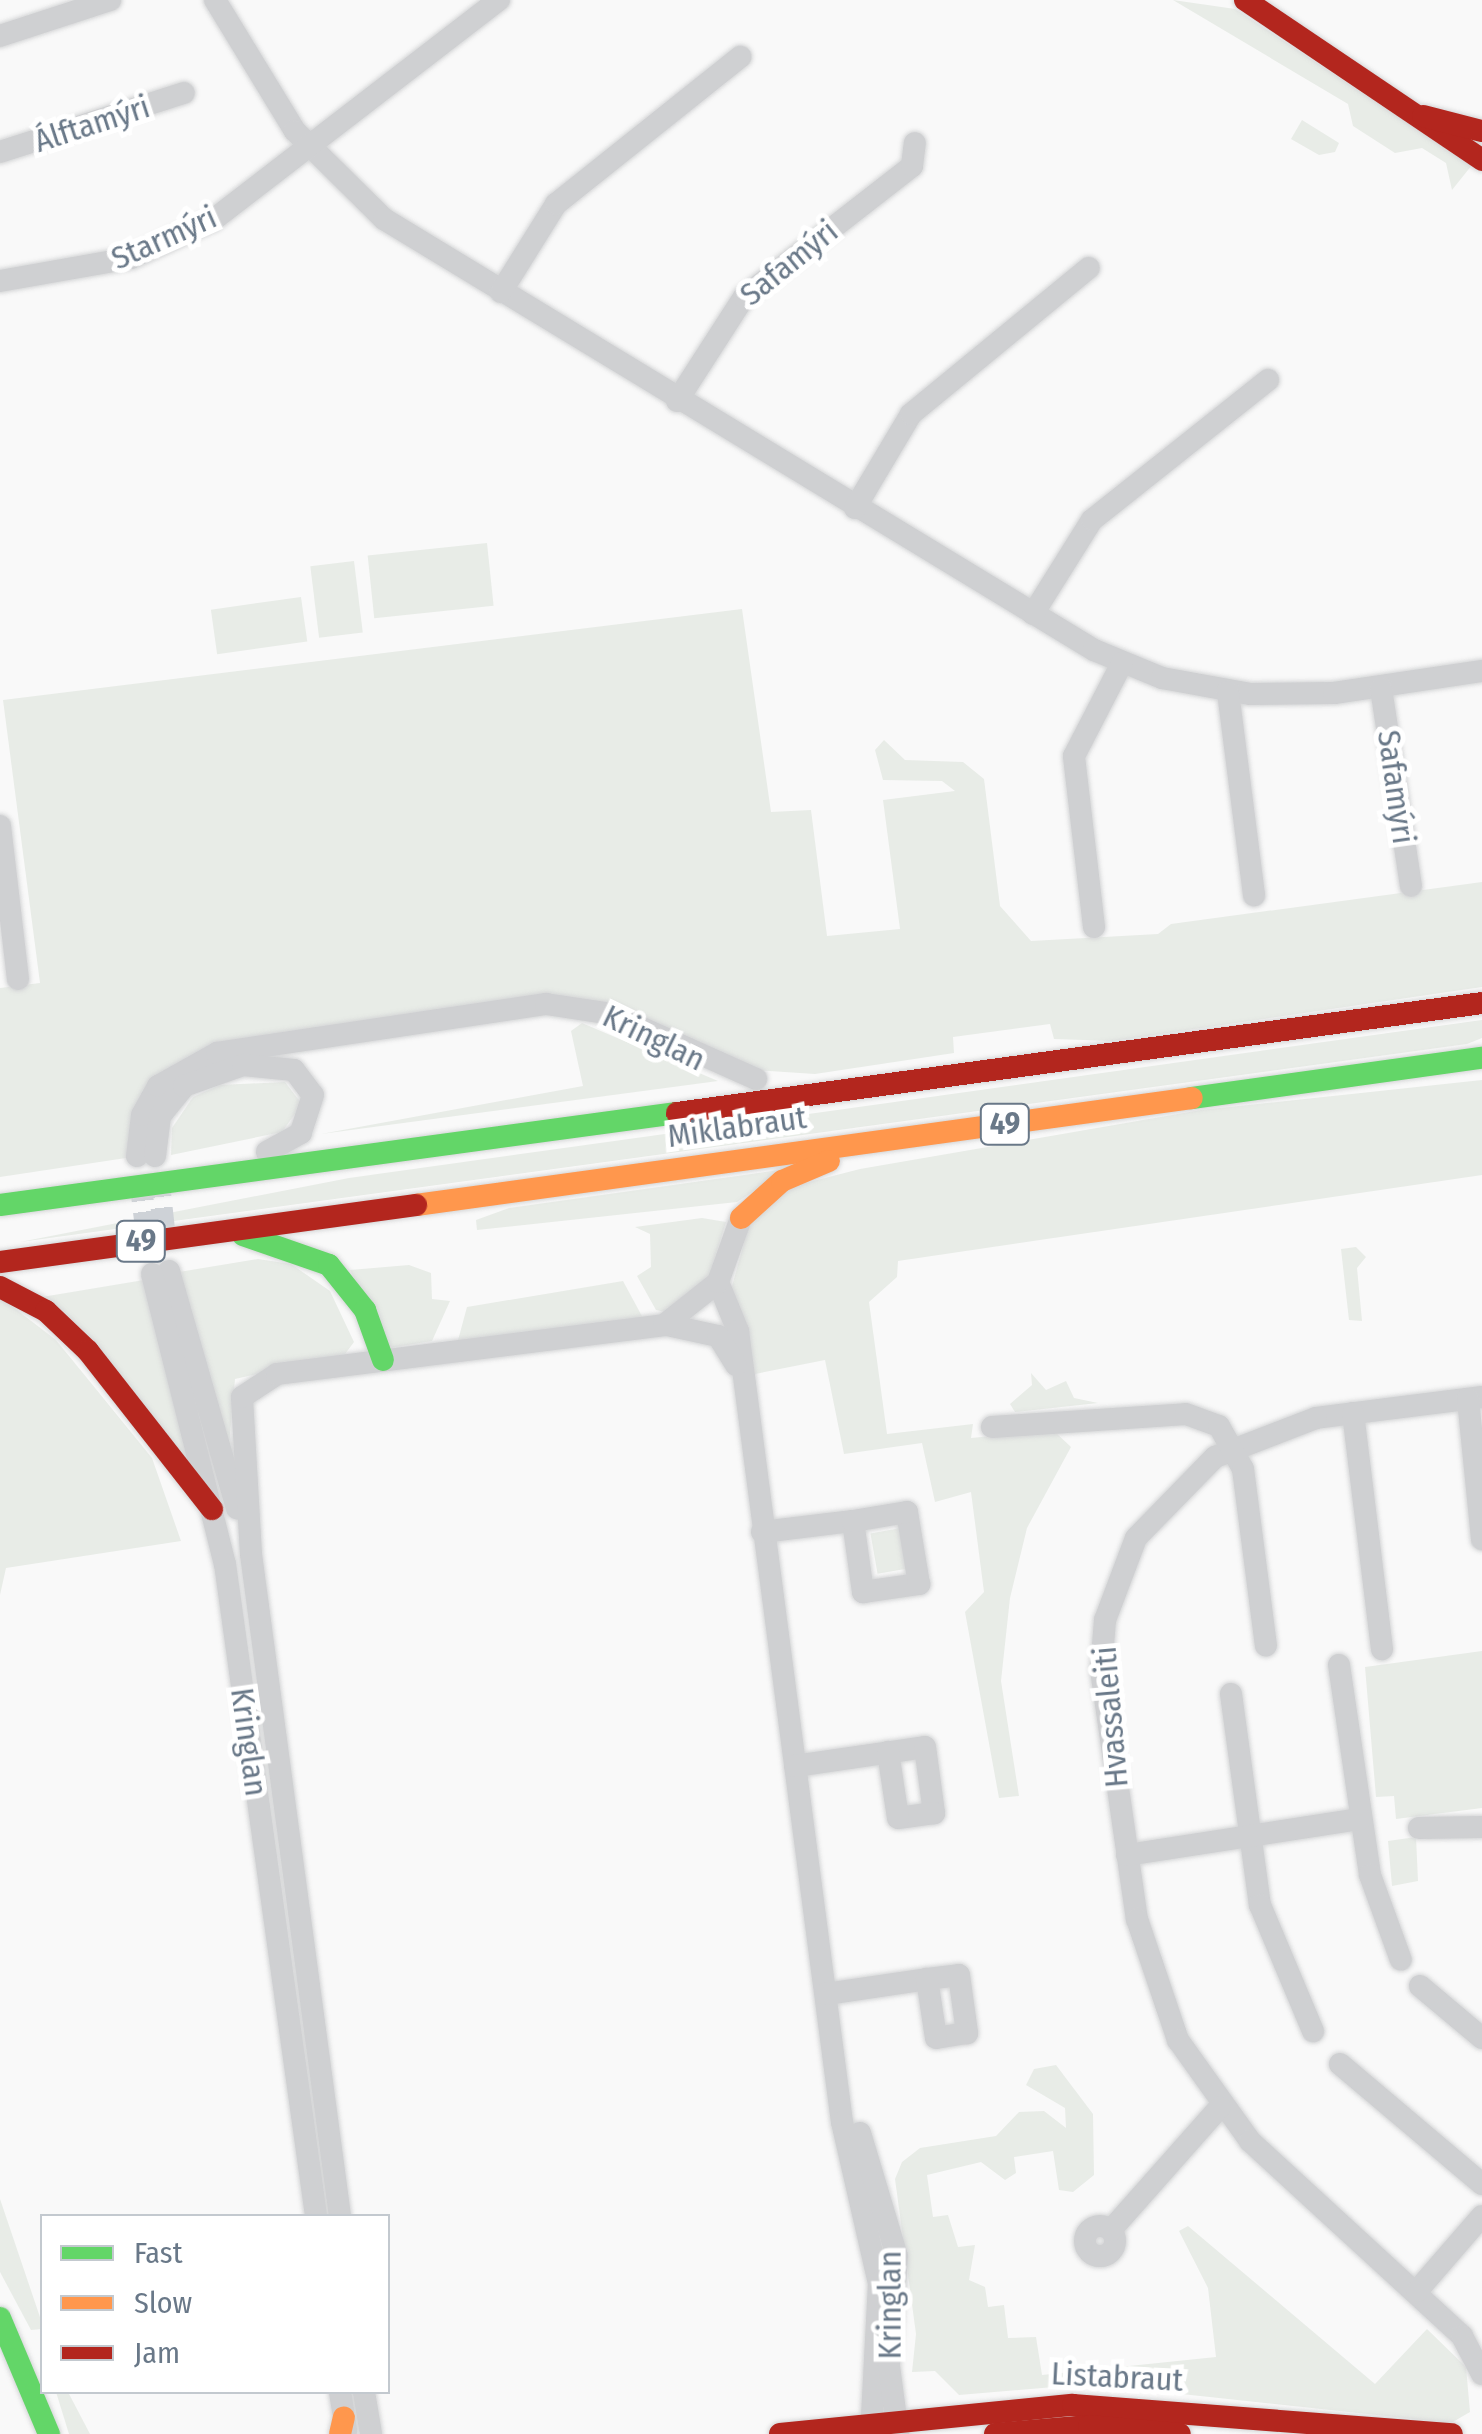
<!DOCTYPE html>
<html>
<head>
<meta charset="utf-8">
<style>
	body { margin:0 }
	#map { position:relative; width:1482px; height:2434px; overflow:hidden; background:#f9f9f9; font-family:"Fira Sans Condensed",sans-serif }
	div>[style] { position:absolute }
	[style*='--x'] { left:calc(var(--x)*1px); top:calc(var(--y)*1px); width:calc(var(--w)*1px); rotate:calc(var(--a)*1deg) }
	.green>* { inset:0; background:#e8ece7; transform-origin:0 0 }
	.street-tunnel>* { height:22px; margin-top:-11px; transform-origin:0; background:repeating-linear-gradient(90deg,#ced2d7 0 22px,transparent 0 33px) }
	.roads { filter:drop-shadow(0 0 2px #d5d6d7) drop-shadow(0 0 2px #d5d6d7) }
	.street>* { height:22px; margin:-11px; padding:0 11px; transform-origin:11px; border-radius:11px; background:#cfd0d2 }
	.street>.ring { margin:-11px; padding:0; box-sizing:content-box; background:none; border:22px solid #cfd0d2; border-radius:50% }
	.fast>* { height:22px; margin:-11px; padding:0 11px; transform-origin:11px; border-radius:11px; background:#63d668 }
	.slow>* { height:22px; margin:-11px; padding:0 11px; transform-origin:11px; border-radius:11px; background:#ff974d }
	.jam>* { height:22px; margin:-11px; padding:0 11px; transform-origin:11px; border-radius:11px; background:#b3261e }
	span { translate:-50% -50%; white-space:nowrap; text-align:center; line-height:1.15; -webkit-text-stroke:10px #fff; paint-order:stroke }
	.shield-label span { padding:2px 8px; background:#fff; border:2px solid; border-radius:8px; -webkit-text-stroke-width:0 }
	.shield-label { font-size:30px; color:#697888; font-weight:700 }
	.street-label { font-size:32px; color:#697888 }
	.legend { position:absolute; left:40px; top:2214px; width:350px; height:180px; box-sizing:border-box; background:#fff; border:2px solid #c3c9cf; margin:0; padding:12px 18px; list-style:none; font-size:30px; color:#697888 }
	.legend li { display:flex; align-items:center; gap:20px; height:50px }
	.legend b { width:50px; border:2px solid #c3c9cf }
</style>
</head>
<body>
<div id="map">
	<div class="green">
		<div style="clip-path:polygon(1173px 0,1235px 9px,1472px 165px,1452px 190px,1446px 163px,1422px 148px,1395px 153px,1353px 126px,1348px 104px)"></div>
		<div style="clip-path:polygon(1302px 120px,1339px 143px,1335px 152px,1319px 155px,1291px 139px)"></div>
		<div style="left:487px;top:543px;width:63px;height:120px;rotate:84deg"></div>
		<div style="left:354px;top:561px;width:72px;height:44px;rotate:83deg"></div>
		<div style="left:301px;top:597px;width:45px;height:91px;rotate:82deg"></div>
		<div style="clip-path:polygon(742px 609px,771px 812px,811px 810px,827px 936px,900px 929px,883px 800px,955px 791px,942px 781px,883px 780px,875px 750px,884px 740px,905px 760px,963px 762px,984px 779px,1000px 906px,1031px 941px,1158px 934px,1171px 924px,1482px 882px,1482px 987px,1112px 1041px,1054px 1039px,1050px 1024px,953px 1037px,954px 1053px,815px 1074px,738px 1069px,617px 1006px,544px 1000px,212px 1045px,156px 1076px,131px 1117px,126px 1158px,0 1177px,0 988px,40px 983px,3px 700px)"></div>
		<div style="clip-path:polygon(1482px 1020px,1482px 1038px,1467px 1044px,20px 1242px,349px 1178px)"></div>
		<div style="clip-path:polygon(582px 1023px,718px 1081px,321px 1134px,583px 1086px,571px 1031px)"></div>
		<div style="clip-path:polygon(1482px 1080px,1482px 1175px,898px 1261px,897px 1277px,869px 1302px,887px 1434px,973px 1424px,971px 1438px,1053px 1430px,1071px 1447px,1027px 1528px,1010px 1598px,1001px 1681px,1019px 1796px,999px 1798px,965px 1612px,984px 1592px,971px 1492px,935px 1502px,922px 1443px,844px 1454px,825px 1360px,750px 1375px,731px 1290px,750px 1221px,790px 1187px,860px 1169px,1201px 1110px)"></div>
		<div style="clip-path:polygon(285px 1082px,302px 1104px,282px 1132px,171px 1155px,172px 1128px,193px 1097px,220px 1085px)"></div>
		<div style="clip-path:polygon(787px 1169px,737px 1202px,477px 1230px,476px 1220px,509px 1208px)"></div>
		<div style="clip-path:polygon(702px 1218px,726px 1222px,705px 1289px,670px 1313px,656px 1310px,637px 1276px,651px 1267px,650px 1234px,635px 1227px)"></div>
		<div style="clip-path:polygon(1356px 1247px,1366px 1257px,1357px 1268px,1362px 1321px,1349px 1320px,1341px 1249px)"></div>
		<div style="clip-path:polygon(258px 1259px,291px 1264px,330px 1291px,354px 1342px,345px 1354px,235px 1379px,228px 1455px,179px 1272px)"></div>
		<div style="clip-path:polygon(409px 1265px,431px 1273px,432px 1299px,450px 1301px,432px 1341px,389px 1348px,350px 1270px)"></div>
		<div style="clip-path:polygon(144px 1280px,193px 1466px,42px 1297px)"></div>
		<div style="clip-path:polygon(623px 1281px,643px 1318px,457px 1344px,467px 1307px)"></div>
		<div style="clip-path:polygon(0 1297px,56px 1340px,152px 1458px,181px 1541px,6px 1568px,0 1595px)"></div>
		<div style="clip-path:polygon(1031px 1373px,1046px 1390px,1066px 1381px,1074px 1398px,1098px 1403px,1015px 1412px,1010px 1404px,1032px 1385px)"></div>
		<div style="left:901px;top:1528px;width:41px;height:31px;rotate:80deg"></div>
		<div style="clip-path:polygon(1482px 1651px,1482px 1808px,1396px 1819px,1394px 1796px,1376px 1797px,1365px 1667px)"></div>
		<div style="clip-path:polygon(1416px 1837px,1418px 1881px,1392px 1886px,1388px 1841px)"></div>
		<div style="clip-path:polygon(1056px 2065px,1093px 2114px,1094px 2175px,1073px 2192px,1059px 2190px,1053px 2151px,1014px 2157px,1016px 2173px,1005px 2180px,981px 2162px,927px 2175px,933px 2217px,948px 2215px,958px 2247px,975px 2245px,969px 2280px,985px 2287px,988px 2307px,1004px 2305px,1008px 2338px,1036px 2337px,1042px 2375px,1216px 2357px,1208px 2288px,1179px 2231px,1188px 2226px,1375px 2384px,1427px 2329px,1466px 2367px,1470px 2412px,1451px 2423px,1089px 2384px,959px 2395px,935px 2371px,912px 2372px,916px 2334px,895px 2179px,902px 2162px,920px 2148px,996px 2136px,1019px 2112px,1044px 2111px,1066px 2128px,1065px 2108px,1026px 2085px,1034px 2069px)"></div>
		<div style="clip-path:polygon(0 2199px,42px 2323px,42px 2329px,31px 2330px,0 2272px)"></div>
		<div style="clip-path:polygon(56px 2392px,68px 2392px,90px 2434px,69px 2434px)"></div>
	</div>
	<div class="street-tunnel">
		<div style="--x:158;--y:1175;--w:73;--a:83.7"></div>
		<div style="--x:140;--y:1179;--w:74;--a:83"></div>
	</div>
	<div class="roads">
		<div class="street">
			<div style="--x:215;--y:0;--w:153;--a:58.6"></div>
			<div style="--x:295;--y:131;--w:125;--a:44.7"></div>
			<div style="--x:384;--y:219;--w:831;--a:31.26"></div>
			<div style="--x:1094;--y:650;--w:74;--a:22.4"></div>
			<div style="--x:1162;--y:678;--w:89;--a:10.3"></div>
			<div style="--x:1250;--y:694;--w:84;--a:-0.7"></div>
			<div style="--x:1334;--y:693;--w:150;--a:-8.5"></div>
			<div style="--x:0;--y:36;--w:116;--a:-18.1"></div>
			<div style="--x:0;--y:152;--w:193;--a:-17.8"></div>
			<div style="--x:0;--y:281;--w:133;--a:-10"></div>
			<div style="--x:131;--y:258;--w:90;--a:-24.9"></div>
			<div style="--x:213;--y:220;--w:361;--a:-37.6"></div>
			<div style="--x:501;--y:292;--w:104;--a:-58"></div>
			<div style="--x:556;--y:204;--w:236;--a:-38.6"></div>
			<div style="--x:677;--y:401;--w:124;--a:-57.2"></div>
			<div style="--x:744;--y:297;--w:213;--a:-37.9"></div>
			<div style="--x:912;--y:166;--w:23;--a:-83"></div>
			<div style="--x:855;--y:508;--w:109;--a:-59.2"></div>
			<div style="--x:911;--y:414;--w:230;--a:-39.4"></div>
			<div style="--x:1033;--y:614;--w:111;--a:-57.9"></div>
			<div style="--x:1092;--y:520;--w:225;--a:-38.5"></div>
			<div style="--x:1381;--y:688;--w:200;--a:81.4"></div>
			<div style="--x:1228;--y:692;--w:205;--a:82.7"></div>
			<div style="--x:0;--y:826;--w:154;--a:83.3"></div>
			<div style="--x:1094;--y:927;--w:172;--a:-96.7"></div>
			<div style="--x:1074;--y:756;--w:105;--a:-62.7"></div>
			<div style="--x:137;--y:1156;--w:41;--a:-83"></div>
			<div style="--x:142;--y:1115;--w:33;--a:-61"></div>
			<div style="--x:158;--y:1086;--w:68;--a:-29.2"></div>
			<div style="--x:217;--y:1053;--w:333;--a:-8.5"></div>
			<div style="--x:546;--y:1004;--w:66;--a:8.7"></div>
			<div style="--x:611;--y:1014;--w:159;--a:24.1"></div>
			<div style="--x:155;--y:1156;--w:40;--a:-82.9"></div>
			<div style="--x:160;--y:1116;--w:38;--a:-51"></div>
			<div style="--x:184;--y:1086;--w:63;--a:-19.6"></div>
			<div style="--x:243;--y:1065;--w:51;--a:5.6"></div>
			<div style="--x:294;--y:1070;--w:31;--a:53"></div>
			<div style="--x:313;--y:1095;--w:40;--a:108"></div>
			<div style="--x:301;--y:1133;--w:39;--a:151"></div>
			<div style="--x:169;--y:1271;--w:247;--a:74"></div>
			<div style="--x:152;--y:1274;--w:299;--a:75.9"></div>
			<div style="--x:225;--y:1564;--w:658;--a:82.05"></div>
			<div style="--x:718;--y:1282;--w:53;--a:67.8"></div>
			<div style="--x:738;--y:1331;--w:798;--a:82.51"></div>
			<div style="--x:842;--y:2122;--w:165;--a:77.1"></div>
			<div style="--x:879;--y:2283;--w:151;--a:93"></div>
			<div style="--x:667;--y:1325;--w:52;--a:12.2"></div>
			<div style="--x:718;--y:1336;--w:34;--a:58"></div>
			<div style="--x:1482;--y:1397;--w:167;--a:172.8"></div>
			<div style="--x:1316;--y:1418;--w:108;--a:158.9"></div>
			<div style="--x:1215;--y:1457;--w:113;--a:134.3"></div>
			<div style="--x:1136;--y:1538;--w:88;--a:110.7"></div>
			<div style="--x:1105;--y:1620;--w:50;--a:94.6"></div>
			<div style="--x:1101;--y:1670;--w:252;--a:81.8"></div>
			<div style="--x:1137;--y:1919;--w:128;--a:71.3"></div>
			<div style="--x:1178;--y:2040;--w:124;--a:54.5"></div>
			<div style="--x:1250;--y:2141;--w:288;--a:42.6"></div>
			<div style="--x:1462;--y:2336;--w:43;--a:62.2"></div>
			<div style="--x:1468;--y:1399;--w:141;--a:84.3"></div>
			<div style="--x:1353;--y:1413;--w:238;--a:83"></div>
			<div style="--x:992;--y:1427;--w:194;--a:-3.8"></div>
			<div style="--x:1186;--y:1414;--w:35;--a:20"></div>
			<div style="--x:1219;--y:1426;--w:49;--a:60.8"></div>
			<div style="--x:1243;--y:1469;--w:178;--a:82.6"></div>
			<div style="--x:762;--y:1532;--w:92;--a:-6.9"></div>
			<div style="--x:853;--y:1521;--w:72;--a:82"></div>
			<div style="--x:863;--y:1592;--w:57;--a:-8.1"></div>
			<div style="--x:919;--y:1584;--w:73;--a:-99.5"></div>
			<div style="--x:907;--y:1512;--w:55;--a:170.5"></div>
			<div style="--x:1339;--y:1665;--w:212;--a:81.6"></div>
			<div style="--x:1370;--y:1875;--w:90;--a:70"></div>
			<div style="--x:1231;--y:1694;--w:213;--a:82.2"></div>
			<div style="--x:1260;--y:1905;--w:137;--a:67.2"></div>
			<div style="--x:795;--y:1766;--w:131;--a:-8.3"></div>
			<div style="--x:925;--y:1747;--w:67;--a:82.2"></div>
			<div style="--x:934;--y:1813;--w:36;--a:172"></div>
			<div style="--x:898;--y:1818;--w:67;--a:-98.6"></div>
			<div style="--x:1419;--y:1828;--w:63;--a:-0.9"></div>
			<div style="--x:1127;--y:1855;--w:236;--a:-8.8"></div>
			<div style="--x:1420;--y:1986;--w:81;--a:40"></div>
			<div style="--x:826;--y:1994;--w:102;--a:-8.4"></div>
			<div style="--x:927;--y:1979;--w:32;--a:-7"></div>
			<div style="--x:959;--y:1975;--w:59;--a:82.1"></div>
			<div style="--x:967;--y:2033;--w:31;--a:171"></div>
			<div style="--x:936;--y:2038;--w:60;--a:-98.7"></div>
			<div style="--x:1340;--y:2064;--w:186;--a:40.2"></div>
			<div style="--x:860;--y:2133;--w:128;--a:73.3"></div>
			<div style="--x:897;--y:2256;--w:110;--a:94.2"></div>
			<div style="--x:889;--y:2366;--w:69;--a:82.5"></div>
			<div style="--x:340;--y:2216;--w:668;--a:-97.66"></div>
			<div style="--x:251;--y:1554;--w:157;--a:-93.3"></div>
			<div style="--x:242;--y:1397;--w:42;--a:-33.3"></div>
			<div style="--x:277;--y:1374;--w:390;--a:-7.2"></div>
			<div style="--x:664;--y:1325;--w:69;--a:-38.5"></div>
			<div style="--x:718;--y:1282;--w:68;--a:-70.2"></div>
			<div class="ring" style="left:1085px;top:2226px;width:8px;height:8px"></div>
			<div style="--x:1111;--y:2230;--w:164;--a:-48.5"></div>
			<div style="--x:1417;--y:2291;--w:99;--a:-49.1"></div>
			<div style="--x:340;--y:2392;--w:39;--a:81"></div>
			<div style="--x:364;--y:2392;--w:43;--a:80.5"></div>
		</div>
		<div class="fast">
			<div style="--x:1192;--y:1098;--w:293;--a:-7.9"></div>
			<div style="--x:0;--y:1205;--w:683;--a:-7.74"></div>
			<div style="--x:243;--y:1235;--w:91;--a:19.2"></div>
			<div style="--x:329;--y:1265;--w:58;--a:51.3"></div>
			<div style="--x:365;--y:1310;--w:53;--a:70.2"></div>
			<div style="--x:0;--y:2318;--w:126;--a:67.1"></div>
		</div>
		<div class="slow">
			<div style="--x:416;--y:1205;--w:783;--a:-7.85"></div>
			<div style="--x:741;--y:1218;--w:55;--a:-42.1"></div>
			<div style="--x:782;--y:1181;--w:51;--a:-23.1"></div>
			<div style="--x:340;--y:2434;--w:17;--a:-77"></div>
		</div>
		<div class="jam">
			<div style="--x:1245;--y:0;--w:286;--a:34"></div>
			<div style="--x:1423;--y:116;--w:61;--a:14.3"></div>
			<div style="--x:677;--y:1113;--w:812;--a:-7.78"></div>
			<div style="--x:0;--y:1262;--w:420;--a:-7.8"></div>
			<div style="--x:0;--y:1287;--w:52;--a:27.6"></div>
			<div style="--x:46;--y:1311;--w:58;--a:43.6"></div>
			<div style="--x:88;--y:1351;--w:201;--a:51.9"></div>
			<div style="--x:780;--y:2434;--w:294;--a:-5.7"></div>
			<div style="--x:1073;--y:2405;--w:380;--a:4.4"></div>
			<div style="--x:995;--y:2434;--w:94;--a:-4.9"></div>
			<div style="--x:1089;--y:2426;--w:91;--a:5"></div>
		</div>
	</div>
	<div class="shield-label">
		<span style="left:1005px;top:1124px">49</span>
		<span style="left:141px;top:1241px">49</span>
	</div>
	<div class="street-label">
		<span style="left:92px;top:124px;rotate:-18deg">Álftamýri</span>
		<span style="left:164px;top:238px;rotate:-24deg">Starmýri</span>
		<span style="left:789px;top:263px;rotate:-39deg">Safamýri</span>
		<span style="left:1396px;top:787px;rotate:82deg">Safamýri</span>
		<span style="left:654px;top:1038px;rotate:26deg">Kringlan</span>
		<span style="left:737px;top:1127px;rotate:-8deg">Miklabraut</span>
		<span style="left:1111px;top:1717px;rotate:-95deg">Hvassaleiti</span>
		<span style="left:249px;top:1742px;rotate:82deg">Kringlan</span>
		<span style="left:890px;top:2305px;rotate:-90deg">Kringlan</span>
		<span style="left:1117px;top:2377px;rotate:3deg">Listabraut</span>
	</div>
	<ul class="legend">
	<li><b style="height:12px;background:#63d668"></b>Fast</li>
	<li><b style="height:12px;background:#ff974d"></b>Slow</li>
	<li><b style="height:12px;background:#b3261e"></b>Jam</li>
	</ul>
</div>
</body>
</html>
